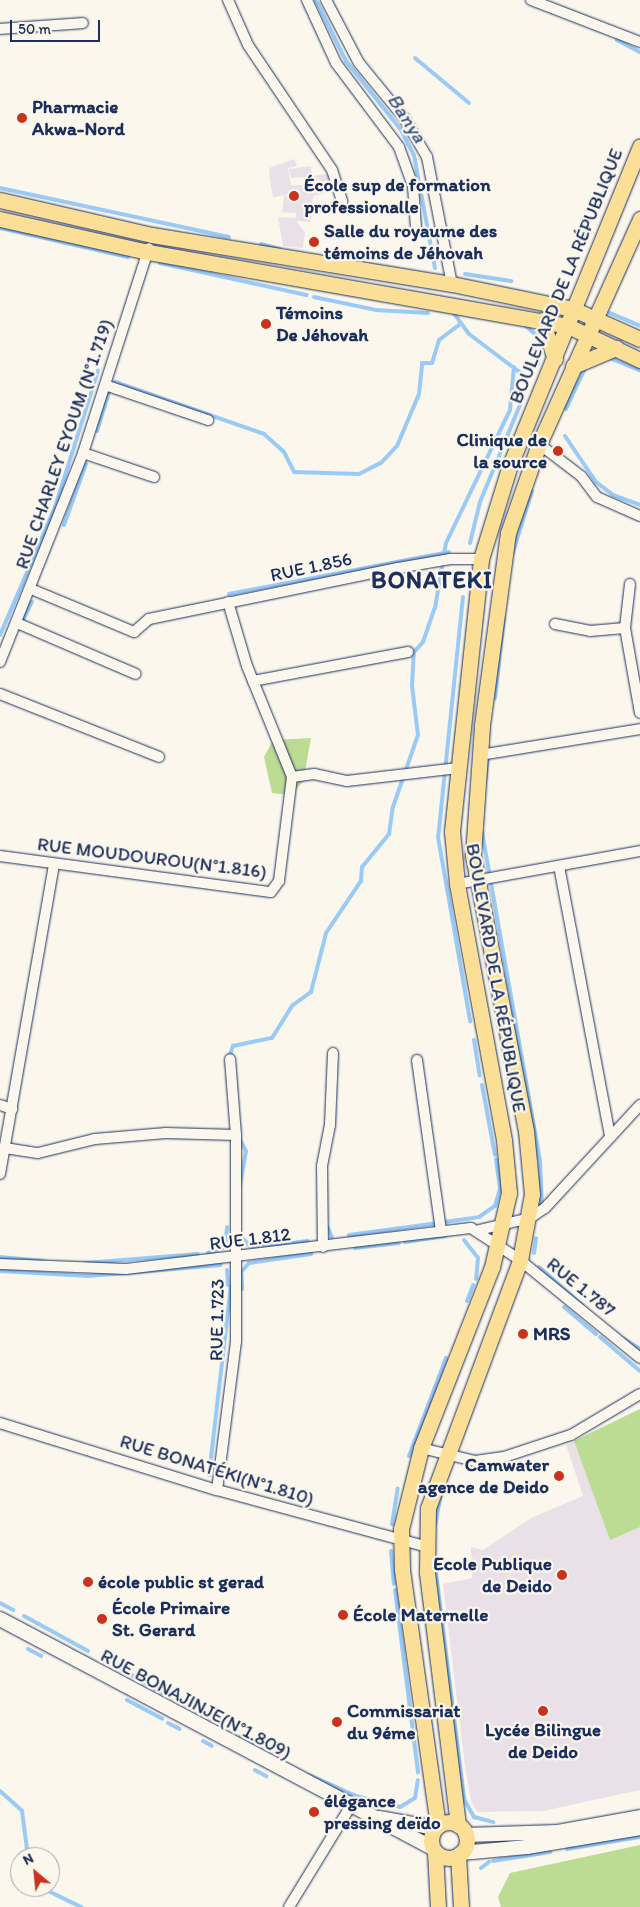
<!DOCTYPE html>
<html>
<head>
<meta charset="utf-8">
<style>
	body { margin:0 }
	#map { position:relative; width:640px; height:1907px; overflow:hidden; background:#fbf7ec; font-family:Itim,sans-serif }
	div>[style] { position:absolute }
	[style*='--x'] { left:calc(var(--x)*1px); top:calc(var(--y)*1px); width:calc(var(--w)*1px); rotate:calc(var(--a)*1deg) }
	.built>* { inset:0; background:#eae1e8 }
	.green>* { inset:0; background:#bcdb93 }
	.stream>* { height:4px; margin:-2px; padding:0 2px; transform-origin:2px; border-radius:2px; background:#9acbf6 }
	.roads { filter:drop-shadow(0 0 1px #1b2f5e) drop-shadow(0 0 1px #1b2f5e) }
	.street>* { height:10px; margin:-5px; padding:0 5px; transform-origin:5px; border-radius:5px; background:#fbf7ec }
	.secondary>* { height:14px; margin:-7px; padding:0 7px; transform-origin:7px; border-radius:7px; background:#fbf7ec }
	.primary>* { height:15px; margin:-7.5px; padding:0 7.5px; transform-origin:7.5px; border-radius:7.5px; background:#fbdf96 }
	.primary>.ring { margin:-7.5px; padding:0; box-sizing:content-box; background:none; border:15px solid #fbdf96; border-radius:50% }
	.dots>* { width:14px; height:14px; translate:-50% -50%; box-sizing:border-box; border:2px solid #fbf7ec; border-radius:50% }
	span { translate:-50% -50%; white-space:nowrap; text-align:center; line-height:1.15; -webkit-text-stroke:4.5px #fbf7ec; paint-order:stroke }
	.poi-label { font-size:19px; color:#1b2f5e; font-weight:700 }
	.left { translate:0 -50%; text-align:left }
	.right { translate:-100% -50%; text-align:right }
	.street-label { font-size:19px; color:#1b2f5e }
	.water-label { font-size:20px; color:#3b5684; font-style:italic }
	.district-label { font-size:24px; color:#1b2f5e; font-weight:700; letter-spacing:1px }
	.north { position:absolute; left:10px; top:1847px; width:50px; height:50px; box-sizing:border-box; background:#fbf7ec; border:1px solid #a1a7b3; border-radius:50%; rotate:332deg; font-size:14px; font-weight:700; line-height:20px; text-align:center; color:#1b2f5e }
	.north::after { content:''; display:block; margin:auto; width:18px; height:22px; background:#c8321e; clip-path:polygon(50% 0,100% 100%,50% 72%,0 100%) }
	.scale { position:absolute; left:10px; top:20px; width:90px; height:22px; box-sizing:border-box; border:2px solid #1b2f5e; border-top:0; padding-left:6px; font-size:15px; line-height:18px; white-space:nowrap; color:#1b2f5e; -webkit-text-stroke:4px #fbf7ec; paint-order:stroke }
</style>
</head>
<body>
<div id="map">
	<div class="built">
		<div style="clip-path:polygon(294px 159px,297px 166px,288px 168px,291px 185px,306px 185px,306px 177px,291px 178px,289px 169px,311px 166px,311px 176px,329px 174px,334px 185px,328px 186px,329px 192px,313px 196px,310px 222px,296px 221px,305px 232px,303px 248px,283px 246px,278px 217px,296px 218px,296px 213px,282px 212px,284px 196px,291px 194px,273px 197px,270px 180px,269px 168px)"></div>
		<div style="clip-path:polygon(640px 1409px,640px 1790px,543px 1811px,477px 1812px,471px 1801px,465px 1766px,443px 1584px,472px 1578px,471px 1547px,483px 1550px,531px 1518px,583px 1496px,566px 1445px)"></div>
	</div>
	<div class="green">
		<div style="clip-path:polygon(311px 738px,303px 782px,290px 795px,272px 793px,264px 757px,273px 740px)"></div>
		<div style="clip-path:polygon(640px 1409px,640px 1527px,610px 1540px,574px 1441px)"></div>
		<div style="clip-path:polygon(640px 1845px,640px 1907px,501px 1907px,498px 1897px,510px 1873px)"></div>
	</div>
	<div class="stream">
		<div style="--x:316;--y:0;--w:68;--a:63.8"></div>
		<div style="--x:346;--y:61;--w:88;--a:51.4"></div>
		<div style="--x:401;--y:130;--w:28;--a:63"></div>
		<div style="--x:414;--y:155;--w:115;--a:79.5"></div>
		<div style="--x:617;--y:40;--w:26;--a:28"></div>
		<div style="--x:415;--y:58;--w:70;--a:39.8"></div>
		<div style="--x:0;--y:188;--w:234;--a:12.1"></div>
		<div style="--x:0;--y:228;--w:131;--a:12.8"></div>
		<div style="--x:261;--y:244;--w:20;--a:15"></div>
		<div style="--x:160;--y:263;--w:150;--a:12.3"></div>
		<div style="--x:465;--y:274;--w:47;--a:8.7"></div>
		<div style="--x:314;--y:297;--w:63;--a:11.8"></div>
		<div style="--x:376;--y:310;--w:52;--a:3.3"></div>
		<div style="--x:453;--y:312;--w:27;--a:54"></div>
		<div style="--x:469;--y:334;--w:66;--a:37"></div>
		<div style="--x:610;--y:313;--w:33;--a:23"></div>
		<div style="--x:525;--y:325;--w:22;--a:43"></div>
		<div style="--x:541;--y:340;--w:24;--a:97"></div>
		<div style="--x:607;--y:357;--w:35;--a:22"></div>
		<div style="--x:115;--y:382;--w:158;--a:19.2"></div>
		<div style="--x:264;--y:434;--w:27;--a:42"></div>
		<div style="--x:284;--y:452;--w:22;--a:63"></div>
		<div style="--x:294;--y:472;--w:65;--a:1.8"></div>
		<div style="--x:359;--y:474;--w:25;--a:-27"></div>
		<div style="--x:381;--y:463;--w:23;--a:-47"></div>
		<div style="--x:397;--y:446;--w:56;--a:-67.1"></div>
		<div style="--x:419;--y:394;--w:31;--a:-84"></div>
		<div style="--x:422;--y:363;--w:10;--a:0"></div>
		<div style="--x:432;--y:363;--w:24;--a:-73"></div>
		<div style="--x:439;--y:340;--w:26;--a:-37"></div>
		<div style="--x:566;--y:409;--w:47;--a:-65.1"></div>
		<div style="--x:97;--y:431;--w:41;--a:-72.9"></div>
		<div style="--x:565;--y:436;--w:55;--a:56"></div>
		<div style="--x:596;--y:482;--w:21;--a:37"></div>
		<div style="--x:613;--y:495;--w:29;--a:20"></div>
		<div style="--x:64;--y:525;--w:65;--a:-70.2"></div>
		<div style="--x:470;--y:543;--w:42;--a:-76.3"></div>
		<div style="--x:480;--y:502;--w:105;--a:-67.6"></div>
		<div style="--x:512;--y:555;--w:67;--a:-72.6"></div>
		<div style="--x:229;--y:594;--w:224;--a:-10.8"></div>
		<div style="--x:463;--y:597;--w:241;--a:95.9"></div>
		<div style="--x:438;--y:837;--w:187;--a:80.1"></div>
		<div style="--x:21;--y:624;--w:25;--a:-64"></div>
		<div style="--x:0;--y:635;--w:139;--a:-66.7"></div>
		<div style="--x:55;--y:507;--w:143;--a:-72.5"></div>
		<div style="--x:495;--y:698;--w:82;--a:-83.7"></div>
		<div style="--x:485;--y:783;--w:27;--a:-84"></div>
		<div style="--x:482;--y:832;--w:334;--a:80"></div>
		<div style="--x:540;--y:1161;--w:46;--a:87.5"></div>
		<div style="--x:474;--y:1040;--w:36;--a:81"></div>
		<div style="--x:229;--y:1058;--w:13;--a:-72"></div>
		<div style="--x:233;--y:1046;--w:40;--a:-12"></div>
		<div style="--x:272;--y:1038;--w:39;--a:-58"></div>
		<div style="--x:293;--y:1005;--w:22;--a:-36"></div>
		<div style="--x:311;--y:992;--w:61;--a:-75.7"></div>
		<div style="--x:326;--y:933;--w:63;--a:-56.1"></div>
		<div style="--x:361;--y:881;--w:14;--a:-86"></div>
		<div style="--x:362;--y:867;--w:43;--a:-50.7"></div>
		<div style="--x:389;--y:834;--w:27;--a:-82"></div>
		<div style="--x:393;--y:807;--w:76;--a:-70.9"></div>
		<div style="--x:418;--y:735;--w:49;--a:-97"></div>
		<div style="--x:412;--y:686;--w:34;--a:-87"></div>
		<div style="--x:414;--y:652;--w:13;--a:-48"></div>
		<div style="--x:423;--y:642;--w:36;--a:-71"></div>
		<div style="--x:435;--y:608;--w:66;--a:-80.4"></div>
		<div style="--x:446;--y:543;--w:148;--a:-64.3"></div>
		<div style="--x:510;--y:410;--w:43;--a:-84.7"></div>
		<div style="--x:482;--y:1085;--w:71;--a:79.5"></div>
		<div style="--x:239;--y:1138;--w:15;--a:62"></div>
		<div style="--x:246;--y:1151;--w:36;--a:100"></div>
		<div style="--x:444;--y:1222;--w:35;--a:-8"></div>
		<div style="--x:479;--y:1217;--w:19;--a:-35"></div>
		<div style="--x:495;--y:1206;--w:19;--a:-74"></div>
		<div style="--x:500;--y:1188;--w:29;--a:-98"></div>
		<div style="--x:327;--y:1226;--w:12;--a:66"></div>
		<div style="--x:349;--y:1235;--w:90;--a:-7.7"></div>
		<div style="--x:240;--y:1236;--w:17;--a:45"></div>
		<div style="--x:252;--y:1248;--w:56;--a:-7.1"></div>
		<div style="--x:464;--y:1240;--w:23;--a:52"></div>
		<div style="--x:478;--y:1258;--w:21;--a:95"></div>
		<div style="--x:405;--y:1242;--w:41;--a:-8.3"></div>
		<div style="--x:355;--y:1248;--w:44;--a:-6.5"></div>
		<div style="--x:208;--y:1253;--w:18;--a:-19"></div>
		<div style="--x:225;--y:1247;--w:20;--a:-84"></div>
		<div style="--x:534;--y:1253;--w:15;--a:-82"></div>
		<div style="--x:0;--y:1257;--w:43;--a:5.3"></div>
		<div style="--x:85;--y:1263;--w:113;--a:-4.6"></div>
		<div style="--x:539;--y:1267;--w:57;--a:41.5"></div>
		<div style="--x:227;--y:1270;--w:15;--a:86"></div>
		<div style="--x:0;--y:1271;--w:88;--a:3.3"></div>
		<div style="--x:88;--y:1276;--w:133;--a:-4.7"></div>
		<div style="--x:242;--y:1289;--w:17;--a:-93"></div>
		<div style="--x:241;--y:1272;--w:12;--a:-48"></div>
		<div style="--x:249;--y:1263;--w:63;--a:-8.3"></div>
		<div style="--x:467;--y:1301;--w:17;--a:-69"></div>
		<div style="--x:564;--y:1307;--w:42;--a:40.2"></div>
		<div style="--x:600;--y:1337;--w:52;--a:40.4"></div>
		<div style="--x:622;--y:1338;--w:21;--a:31"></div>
		<div style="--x:409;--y:1456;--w:105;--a:-69.3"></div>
		<div style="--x:209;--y:1475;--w:190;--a:-83.4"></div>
		<div style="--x:392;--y:1524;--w:36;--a:-81"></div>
		<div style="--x:435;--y:1525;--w:36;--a:-79"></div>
		<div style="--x:391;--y:1551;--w:33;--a:85"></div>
		<div style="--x:434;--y:1557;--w:244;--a:82.9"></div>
		<div style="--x:464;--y:1799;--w:21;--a:61"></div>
		<div style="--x:474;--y:1817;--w:20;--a:15"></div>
		<div style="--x:395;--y:1590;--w:184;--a:82.8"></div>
		<div style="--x:0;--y:1603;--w:15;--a:28"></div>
		<div style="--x:24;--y:1616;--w:73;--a:28.7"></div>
		<div style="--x:28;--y:1649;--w:15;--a:28"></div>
		<div style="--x:112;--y:1663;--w:58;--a:31"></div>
		<div style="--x:127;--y:1700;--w:40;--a:28"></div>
		<div style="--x:168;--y:1723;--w:13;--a:27"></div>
		<div style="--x:240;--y:1737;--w:14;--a:30"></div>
		<div style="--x:203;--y:1741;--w:10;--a:29"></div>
		<div style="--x:255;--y:1770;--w:13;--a:29"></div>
		<div style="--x:309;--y:1775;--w:51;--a:24.1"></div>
		<div style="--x:356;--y:1796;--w:45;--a:14"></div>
		<div style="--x:400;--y:1807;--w:17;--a:-31"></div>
		<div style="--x:415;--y:1798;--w:18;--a:-81"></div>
		<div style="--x:0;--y:1791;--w:30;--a:42"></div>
		<div style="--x:22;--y:1811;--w:46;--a:82.6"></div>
		<div style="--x:567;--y:1849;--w:74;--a:-9.3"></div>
		<div style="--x:493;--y:1861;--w:58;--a:-9"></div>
		<div style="--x:481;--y:1868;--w:10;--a:-37"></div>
		<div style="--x:40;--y:1887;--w:46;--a:26"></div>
	</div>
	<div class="roads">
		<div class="street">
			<div style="--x:228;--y:0;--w:49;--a:66"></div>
			<div style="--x:248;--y:45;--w:151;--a:56.1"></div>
			<div style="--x:332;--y:170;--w:33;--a:72"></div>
			<div style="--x:307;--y:0;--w:69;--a:65.3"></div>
			<div style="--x:336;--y:63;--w:105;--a:53.1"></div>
			<div style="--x:399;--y:147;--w:41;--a:70.3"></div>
			<div style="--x:413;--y:186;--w:42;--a:85.9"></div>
			<div style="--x:326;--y:0;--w:71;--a:62.4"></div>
			<div style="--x:359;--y:63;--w:71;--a:50.7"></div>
			<div style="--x:404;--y:118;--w:45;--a:59.5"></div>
			<div style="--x:427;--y:157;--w:129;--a:78.9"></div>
			<div style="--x:531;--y:0;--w:117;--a:21.1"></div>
			<div style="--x:0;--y:29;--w:83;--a:-4.1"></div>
			<div style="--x:105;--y:385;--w:109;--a:18.8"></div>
			<div style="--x:539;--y:444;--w:53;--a:37.3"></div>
			<div style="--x:581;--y:476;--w:26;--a:53"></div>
			<div style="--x:597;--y:497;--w:47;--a:23.8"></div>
			<div style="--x:83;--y:453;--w:75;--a:18.7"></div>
			<div style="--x:630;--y:584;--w:44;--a:96.5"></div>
			<div style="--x:625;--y:628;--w:86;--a:80"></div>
			<div style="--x:31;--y:589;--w:112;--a:22.7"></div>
			<div style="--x:134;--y:632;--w:20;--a:-41"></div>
			<div style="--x:149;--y:619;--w:254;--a:-11.6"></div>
			<div style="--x:398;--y:568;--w:53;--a:-9.8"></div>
			<div style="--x:450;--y:559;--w:31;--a:0"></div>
			<div style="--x:228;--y:602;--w:67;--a:73.5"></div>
			<div style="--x:247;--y:666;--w:120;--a:67.9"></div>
			<div style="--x:17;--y:623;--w:129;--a:23.2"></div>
			<div style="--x:555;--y:624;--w:36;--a:11"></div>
			<div style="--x:590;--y:631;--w:35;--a:-5"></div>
			<div style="--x:0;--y:662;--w:225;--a:-68.3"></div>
			<div style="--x:83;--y:453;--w:215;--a:-72.2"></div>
			<div style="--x:253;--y:681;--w:158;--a:-10.6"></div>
			<div style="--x:0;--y:694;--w:171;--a:21.6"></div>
			<div style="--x:480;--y:755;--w:162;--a:-9.2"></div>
			<div style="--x:292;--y:777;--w:22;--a:-8"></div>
			<div style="--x:314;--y:774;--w:34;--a:12"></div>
			<div style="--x:347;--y:781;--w:112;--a:-6.7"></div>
			<div style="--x:0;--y:856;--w:273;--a:7.6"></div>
			<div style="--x:271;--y:892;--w:14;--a:-54"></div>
			<div style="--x:279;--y:881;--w:105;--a:-82.9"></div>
			<div style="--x:559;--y:866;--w:276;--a:79.3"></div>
			<div style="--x:457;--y:884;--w:186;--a:-10.2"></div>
			<div style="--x:417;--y:1060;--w:173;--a:82"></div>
			<div style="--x:0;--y:1105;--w:13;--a:18"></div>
			<div style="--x:5;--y:1148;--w:33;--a:9"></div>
			<div style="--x:38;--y:1153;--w:59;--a:-13.8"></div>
			<div style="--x:95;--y:1139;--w:71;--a:-4.8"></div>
			<div style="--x:166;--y:1133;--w:70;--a:1.6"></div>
			<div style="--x:0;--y:1174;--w:314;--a:-80.1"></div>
			<div style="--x:479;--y:1230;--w:52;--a:-13.2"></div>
			<div style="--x:530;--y:1218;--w:18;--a:-34"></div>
			<div style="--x:545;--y:1208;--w:140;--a:-47.3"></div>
			<div style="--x:323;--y:1247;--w:81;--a:-90.7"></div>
			<div style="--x:322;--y:1166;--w:42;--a:-79"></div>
			<div style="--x:330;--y:1125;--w:72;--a:-87.6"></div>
			<div style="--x:0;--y:1264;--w:126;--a:2.3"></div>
			<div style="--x:126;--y:1269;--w:347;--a:-6.8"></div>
			<div style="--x:471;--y:1228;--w:59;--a:33.1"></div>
			<div style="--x:520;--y:1260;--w:155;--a:39.2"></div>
			<div style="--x:0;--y:1423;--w:227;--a:17.2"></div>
			<div style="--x:217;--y:1490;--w:215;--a:15.1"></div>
			<div style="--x:421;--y:1448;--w:56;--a:13.5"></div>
			<div style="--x:475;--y:1461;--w:29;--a:-8"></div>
			<div style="--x:504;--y:1457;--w:71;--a:-18.2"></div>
			<div style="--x:571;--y:1435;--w:80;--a:-30.7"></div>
			<div style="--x:217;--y:1490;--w:150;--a:-82.7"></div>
			<div style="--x:236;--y:1341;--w:206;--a:-90"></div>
			<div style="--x:236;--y:1135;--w:76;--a:-94.5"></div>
			<div style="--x:289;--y:1907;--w:117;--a:-58.6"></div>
		</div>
		<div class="secondary">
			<div style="--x:0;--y:1619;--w:490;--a:27.9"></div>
			<div style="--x:379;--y:1818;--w:58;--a:10"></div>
			<div style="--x:466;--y:1835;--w:92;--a:-1.9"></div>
			<div style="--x:558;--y:1832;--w:83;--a:-10.4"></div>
			<div style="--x:461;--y:1853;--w:66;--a:-5.2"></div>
			<div style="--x:527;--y:1847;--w:115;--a:-9.5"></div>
		</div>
		<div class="primary">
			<div style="--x:0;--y:200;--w:156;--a:13"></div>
			<div style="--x:152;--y:235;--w:304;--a:9.3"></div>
			<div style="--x:452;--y:284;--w:124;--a:11.7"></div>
			<div style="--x:573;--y:309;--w:73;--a:24.1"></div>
			<div style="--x:0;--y:219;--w:152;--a:12.6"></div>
			<div style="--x:148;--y:252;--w:426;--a:10"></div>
			<div style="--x:568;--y:326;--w:80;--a:25.3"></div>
			<div style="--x:542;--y:320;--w:41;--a:71.6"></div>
			<div style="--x:573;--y:366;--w:47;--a:-22.7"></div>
			<div class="ring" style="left:431px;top:1822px;width:21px;height:21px"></div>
			<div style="--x:458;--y:1825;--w:255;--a:-97"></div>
			<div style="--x:427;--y:1572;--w:64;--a:-89.1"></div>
			<div style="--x:428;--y:1508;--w:265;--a:-69.6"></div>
			<div style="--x:520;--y:1260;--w:67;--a:-79.7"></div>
			<div style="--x:532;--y:1194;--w:63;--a:-95.4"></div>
			<div style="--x:526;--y:1131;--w:281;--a:-100.9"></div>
			<div style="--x:473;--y:855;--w:130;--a:-86"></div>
			<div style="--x:482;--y:725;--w:194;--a:-82.3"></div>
			<div style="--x:508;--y:533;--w:94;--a:-70.8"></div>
			<div style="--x:539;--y:444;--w:247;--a:-65.8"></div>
			<div style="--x:438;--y:1826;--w:260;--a:-98"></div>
			<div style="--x:402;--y:1569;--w:40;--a:-91.4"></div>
			<div style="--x:401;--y:1529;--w:83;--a:-76.1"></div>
			<div style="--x:421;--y:1448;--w:194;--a:-68.6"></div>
			<div style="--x:492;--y:1267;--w:76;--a:-77.1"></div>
			<div style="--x:509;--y:1193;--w:53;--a:-95.4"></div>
			<div style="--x:504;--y:1140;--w:260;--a:-100.4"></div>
			<div style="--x:457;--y:884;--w:53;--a:-95.4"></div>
			<div style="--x:452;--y:831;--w:274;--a:-83.9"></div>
			<div style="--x:481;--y:559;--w:98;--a:-72.9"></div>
			<div style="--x:510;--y:465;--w:344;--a:-67.8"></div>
			<div style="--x:435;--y:1852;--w:55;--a:86.9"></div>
			<div style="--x:458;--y:1855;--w:52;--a:86.7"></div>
		</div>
	</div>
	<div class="dots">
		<div style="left:22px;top:118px;background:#c8321e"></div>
		<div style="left:294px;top:196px;background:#c8321e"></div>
		<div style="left:314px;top:242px;background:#c8321e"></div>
		<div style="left:266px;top:324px;background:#c8321e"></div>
		<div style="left:558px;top:451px;background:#c8321e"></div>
		<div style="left:523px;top:1334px;background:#c8321e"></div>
		<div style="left:559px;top:1476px;background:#c8321e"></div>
		<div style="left:562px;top:1575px;background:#c8321e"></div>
		<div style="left:88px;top:1582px;background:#c8321e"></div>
		<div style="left:343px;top:1615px;background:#c8321e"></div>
		<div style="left:102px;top:1619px;background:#c8321e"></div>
		<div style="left:543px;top:1711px;background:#c8321e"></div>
		<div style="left:337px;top:1722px;background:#c8321e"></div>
		<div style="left:314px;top:1812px;background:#c8321e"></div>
	</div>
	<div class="poi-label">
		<span class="left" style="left:32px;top:118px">Pharmacie<br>Akwa-Nord</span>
		<span class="left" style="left:304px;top:196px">École sup de formation<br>professionalle</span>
		<span class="left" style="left:324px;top:242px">Salle du royaume des<br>témoins de Jéhovah</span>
		<span class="left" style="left:276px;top:324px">Témoins<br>De Jéhovah</span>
		<span class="right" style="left:547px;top:451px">Clinique de<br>la source</span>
		<span class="left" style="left:533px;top:1334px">MRS</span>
		<span class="right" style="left:549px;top:1476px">Camwater<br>agence de Deido</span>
		<span class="right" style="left:552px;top:1575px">Ecole Publique<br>de Deido</span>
		<span class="left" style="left:98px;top:1582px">école public st gerad</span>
		<span class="left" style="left:112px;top:1619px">École Primaire<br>St. Gerard</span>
		<span class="left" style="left:353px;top:1615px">École Maternelle</span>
		<span class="left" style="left:347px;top:1722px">Commissariat<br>du 9éme</span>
		<span style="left:543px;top:1741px">Lycée Bilingue<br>de Deido</span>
		<span class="left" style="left:324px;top:1812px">élégance<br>pressing deïdo</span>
	</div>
	<div class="street-label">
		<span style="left:566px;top:276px;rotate:-68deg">BOULEVARD DE LA RÉPUBLIQUE</span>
		<span style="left:64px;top:444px;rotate:-71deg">RUE CHARLEY EYOUM (N°1.719)</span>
		<span style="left:311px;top:567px;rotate:-12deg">RUE 1.856</span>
		<span style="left:152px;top:858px;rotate:7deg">RUE MOUDOUROU(N°1.816)</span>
		<span style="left:496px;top:978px;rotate:80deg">BOULEVARD DE LA RÉPUBLIQUE</span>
		<span style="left:250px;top:1239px;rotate:-7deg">RUE 1.812</span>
		<span style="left:581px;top:1287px;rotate:39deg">RUE 1.787</span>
		<span style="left:217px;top:1320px;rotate:-89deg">RUE 1.723</span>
		<span style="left:217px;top:1470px;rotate:17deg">RUE BONATÉKI(N°1.810)</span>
		<span style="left:196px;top:1704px;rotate:28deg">RUE BONAJINJE(N°1.809)</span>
	</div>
	<div class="water-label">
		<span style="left:407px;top:118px;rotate:57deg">Banya</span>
	</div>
	<div class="district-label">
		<span style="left:432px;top:580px">BONATEKI</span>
	</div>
	<div class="north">N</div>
	<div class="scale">50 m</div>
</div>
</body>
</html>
